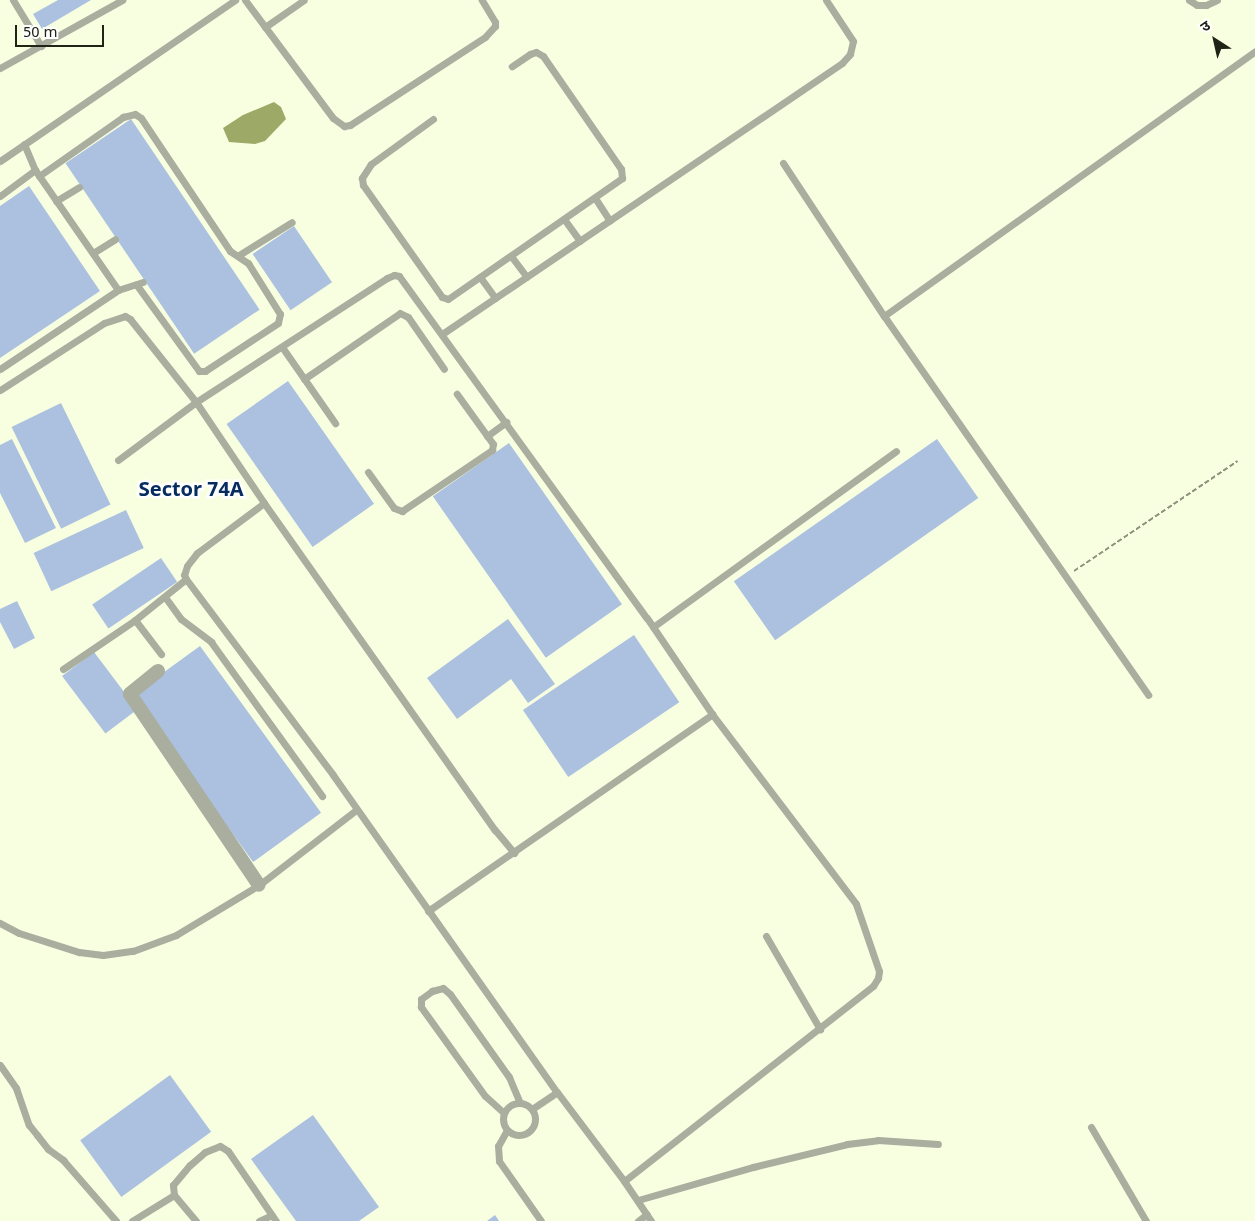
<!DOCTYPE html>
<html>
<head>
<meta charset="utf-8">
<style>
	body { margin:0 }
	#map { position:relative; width:1255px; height:1221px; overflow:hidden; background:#f8ffe1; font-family:Georgia,"Noto Sans Devanagari",serif }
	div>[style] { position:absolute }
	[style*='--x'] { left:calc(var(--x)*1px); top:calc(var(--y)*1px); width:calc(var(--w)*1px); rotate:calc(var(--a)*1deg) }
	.water>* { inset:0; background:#9daa67 }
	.building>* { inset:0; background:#acc1df; transform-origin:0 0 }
	.path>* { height:2px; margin-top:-1px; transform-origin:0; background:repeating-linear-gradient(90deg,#8c917b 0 5px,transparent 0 7.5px) }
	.service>* { height:7px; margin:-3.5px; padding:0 3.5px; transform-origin:3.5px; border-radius:3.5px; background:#aaae9e }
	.service>.ring { margin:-3.5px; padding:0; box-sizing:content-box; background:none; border:7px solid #aaae9e; border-radius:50% }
	.minor>* { height:14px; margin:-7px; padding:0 7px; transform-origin:7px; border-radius:7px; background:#aaae9e }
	span { translate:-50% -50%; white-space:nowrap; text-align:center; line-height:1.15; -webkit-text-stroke:5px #fff; paint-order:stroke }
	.district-label { font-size:20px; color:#072d60; font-weight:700 }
	.north { position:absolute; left:1190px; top:15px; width:50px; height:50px; -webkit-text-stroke:4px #fff; paint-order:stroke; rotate:325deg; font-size:14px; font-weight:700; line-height:20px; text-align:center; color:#202315 }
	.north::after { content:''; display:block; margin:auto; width:18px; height:22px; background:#202315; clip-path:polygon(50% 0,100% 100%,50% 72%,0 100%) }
	.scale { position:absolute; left:15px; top:25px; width:89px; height:22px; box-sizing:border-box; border:2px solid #202315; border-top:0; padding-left:6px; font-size:15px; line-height:18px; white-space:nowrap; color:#202315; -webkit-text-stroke:4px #fff; paint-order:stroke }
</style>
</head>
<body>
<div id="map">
	<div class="water">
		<div style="clip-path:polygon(274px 102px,281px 107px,286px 119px,265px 141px,255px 144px,229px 142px,223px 128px,243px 115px)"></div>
	</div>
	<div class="building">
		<div style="clip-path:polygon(58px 0,91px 0,42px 29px,33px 14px)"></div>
		<div style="left:131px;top:119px;width:230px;height:79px;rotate:56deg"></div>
		<div style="clip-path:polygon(29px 186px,100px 291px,0 358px,0 206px)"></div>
		<div style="left:294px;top:226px;width:68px;height:50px;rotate:56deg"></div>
		<div style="left:288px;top:381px;width:150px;height:75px;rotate:55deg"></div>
		<div style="left:61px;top:403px;width:113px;height:55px;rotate:64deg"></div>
		<div style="clip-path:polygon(12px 439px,56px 528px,25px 543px,0 493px,0 445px)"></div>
		<div style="left:937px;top:439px;width:72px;height:248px;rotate:55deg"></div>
		<div style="left:509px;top:443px;width:197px;height:93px;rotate:55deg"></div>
		<div style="left:126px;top:510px;width:42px;height:102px;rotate:65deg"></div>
		<div style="left:161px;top:558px;width:29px;height:83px;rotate:56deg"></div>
		<div style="clip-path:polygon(17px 601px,35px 638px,14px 649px,0 622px,0 609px)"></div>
		<div style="clip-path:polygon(508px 619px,555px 684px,528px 703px,511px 679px,457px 719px,427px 678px)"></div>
		<div style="left:634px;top:635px;width:81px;height:134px;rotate:56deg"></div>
		<div style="left:200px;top:646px;width:206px;height:84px;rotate:54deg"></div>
		<div style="left:94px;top:652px;width:72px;height:40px;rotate:53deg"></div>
		<div style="left:170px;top:1075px;width:70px;height:111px;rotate:54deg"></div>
		<div style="clip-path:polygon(313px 1115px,379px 1207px,359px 1221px,296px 1221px,251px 1159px)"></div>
		<div style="clip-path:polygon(495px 1215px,499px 1221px,487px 1221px)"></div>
	</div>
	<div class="path">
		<div style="--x:1074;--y:571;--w:197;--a:-33.9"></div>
	</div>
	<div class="service">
		<div style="--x:13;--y:0;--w:54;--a:58.7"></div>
		<div style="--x:245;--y:0;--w:147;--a:53.3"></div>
		<div style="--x:333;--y:118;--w:14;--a:36"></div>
		<div style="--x:344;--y:126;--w:6;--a:-9"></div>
		<div style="--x:350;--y:125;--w:161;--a:-33.1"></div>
		<div style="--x:485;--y:37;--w:15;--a:-48"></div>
		<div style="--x:495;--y:26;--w:4;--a:-90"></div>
		<div style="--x:495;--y:22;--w:26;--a:-121"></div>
		<div style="--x:1189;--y:0;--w:9;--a:32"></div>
		<div style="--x:1197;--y:5;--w:9;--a:0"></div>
		<div style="--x:1206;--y:5;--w:12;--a:-24"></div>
		<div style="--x:265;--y:27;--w:47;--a:-34.7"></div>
		<div style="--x:0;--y:68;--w:140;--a:-29.1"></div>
		<div style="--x:433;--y:119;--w:77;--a:144"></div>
		<div style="--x:371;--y:164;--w:17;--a:123"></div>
		<div style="--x:362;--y:178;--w:7;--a:82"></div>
		<div style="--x:363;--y:185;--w:137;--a:54.8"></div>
		<div style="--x:442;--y:297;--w:6;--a:18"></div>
		<div style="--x:448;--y:299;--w:212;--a:-34.8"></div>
		<div style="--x:622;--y:178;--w:9;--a:-96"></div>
		<div style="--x:621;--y:169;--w:137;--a:-124.6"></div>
		<div style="--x:543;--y:56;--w:8;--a:-150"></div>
		<div style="--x:536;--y:52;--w:6;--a:162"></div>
		<div style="--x:530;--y:54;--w:22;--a:146"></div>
		<div style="--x:0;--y:161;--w:285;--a:-34.4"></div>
		<div style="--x:783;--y:163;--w:183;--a:56.6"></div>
		<div style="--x:884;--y:316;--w:462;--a:55.1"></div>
		<div style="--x:35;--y:170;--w:146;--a:55.3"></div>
		<div style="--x:39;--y:176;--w:103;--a:-35.1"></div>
		<div style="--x:123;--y:117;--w:12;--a:-14"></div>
		<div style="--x:135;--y:114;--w:7;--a:34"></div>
		<div style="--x:141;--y:118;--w:160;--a:56.2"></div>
		<div style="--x:230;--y:251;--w:22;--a:34"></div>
		<div style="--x:248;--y:263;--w:60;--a:57.9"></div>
		<div style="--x:280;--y:314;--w:9;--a:103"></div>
		<div style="--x:278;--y:323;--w:87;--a:146.7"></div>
		<div style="--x:205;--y:371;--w:6;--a:180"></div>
		<div style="--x:199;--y:371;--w:107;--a:-125.9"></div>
		<div style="--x:0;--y:196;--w:44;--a:-36.6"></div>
		<div style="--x:35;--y:170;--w:28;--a:-113"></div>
		<div style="--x:595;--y:198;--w:27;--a:57"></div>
		<div style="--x:56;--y:201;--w:27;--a:-31"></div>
		<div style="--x:564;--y:219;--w:27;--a:54"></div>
		<div style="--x:93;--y:253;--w:26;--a:-32"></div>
		<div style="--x:239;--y:255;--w:62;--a:-31.9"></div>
		<div style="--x:511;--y:256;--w:26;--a:53"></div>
		<div style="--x:480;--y:277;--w:26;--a:54"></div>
		<div style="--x:884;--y:316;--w:456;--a:-35.5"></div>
		<div style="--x:442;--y:334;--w:483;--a:-34.1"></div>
		<div style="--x:842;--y:63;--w:12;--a:-48"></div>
		<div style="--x:850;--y:54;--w:13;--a:-77"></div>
		<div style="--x:853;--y:41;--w:49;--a:-123.4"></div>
		<div style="--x:282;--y:347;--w:93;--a:55.1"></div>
		<div style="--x:0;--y:369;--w:142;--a:-33.8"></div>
		<div style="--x:118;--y:290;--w:26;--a:-18"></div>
		<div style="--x:304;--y:379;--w:116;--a:-34.5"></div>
		<div style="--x:400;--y:313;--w:9;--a:27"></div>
		<div style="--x:408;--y:317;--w:63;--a:55.3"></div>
		<div style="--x:0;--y:390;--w:124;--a:-32.8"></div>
		<div style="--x:104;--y:323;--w:22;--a:-18"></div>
		<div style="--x:125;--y:316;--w:6;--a:31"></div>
		<div style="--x:130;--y:319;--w:106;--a:51.5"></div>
		<div style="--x:196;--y:402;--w:122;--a:56"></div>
		<div style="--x:264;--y:503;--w:400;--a:54.8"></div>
		<div style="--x:495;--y:830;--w:30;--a:50"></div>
		<div style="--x:487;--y:436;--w:24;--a:-36"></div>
		<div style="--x:118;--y:460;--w:97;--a:-36.6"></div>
		<div style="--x:196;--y:402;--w:228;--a:-33"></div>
		<div style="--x:387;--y:278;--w:8;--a:-23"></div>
		<div style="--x:394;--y:275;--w:5;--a:11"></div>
		<div style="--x:399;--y:276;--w:422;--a:54.1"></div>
		<div style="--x:647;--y:618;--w:116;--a:55.9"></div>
		<div style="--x:712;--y:714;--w:238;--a:52.8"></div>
		<div style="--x:856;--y:904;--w:71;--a:71.1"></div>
		<div style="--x:879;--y:971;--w:7;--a:98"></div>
		<div style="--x:878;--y:978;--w:9;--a:122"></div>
		<div style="--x:873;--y:986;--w:316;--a:141.9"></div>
		<div style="--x:368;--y:472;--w:44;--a:54.2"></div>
		<div style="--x:394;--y:508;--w:9;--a:21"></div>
		<div style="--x:402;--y:511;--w:109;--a:-34.1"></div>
		<div style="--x:492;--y:450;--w:6;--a:-81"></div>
		<div style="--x:493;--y:444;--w:62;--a:-125.8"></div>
		<div style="--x:264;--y:503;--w:84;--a:143.3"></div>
		<div style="--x:197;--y:553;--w:16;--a:128"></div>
		<div style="--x:187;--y:566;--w:9;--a:108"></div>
		<div style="--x:184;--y:575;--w:4;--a:63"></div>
		<div style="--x:186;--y:579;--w:245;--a:53.1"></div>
		<div style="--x:333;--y:775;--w:388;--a:54.8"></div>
		<div style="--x:557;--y:1092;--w:111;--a:53"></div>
		<div style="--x:624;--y:1181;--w:48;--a:56"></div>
		<div style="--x:165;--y:597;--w:27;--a:54"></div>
		<div style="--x:181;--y:619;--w:38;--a:37"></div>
		<div style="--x:211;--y:642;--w:190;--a:54.2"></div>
		<div style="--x:135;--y:620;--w:43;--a:52.6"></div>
		<div style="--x:653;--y:627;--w:300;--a:-35.9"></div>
		<div style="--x:63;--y:669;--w:87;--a:-34.2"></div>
		<div style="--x:135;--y:620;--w:65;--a:-38.8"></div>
		<div style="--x:428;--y:911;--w:346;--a:-34.7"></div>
		<div style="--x:0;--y:923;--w:21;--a:28"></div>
		<div style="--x:19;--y:933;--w:63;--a:17.6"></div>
		<div style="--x:79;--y:952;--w:24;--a:7"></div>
		<div style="--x:103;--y:955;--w:30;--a:-8"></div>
		<div style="--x:133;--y:951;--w:46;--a:-20.4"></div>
		<div style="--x:176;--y:935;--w:97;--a:-31.1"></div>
		<div style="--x:259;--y:885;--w:123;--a:-37.7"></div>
		<div style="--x:766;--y:936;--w:108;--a:59.9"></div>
		<div style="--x:0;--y:1065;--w:28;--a:55"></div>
		<div style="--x:16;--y:1088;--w:39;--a:71"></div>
		<div style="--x:29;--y:1125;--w:13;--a:51"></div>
		<div style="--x:37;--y:1135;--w:18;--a:52"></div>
		<div style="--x:48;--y:1149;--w:19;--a:36"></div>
		<div style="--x:63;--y:1160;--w:81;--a:49"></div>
		<div class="ring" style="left:503px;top:1103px;width:25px;height:25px"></div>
		<div style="--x:532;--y:1109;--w:30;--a:-34"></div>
		<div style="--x:504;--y:1113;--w:25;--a:-138"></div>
		<div style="--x:485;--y:1096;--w:110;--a:-125.7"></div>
		<div style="--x:421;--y:1007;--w:8;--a:-90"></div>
		<div style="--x:421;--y:999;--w:14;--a:-36"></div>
		<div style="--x:432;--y:991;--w:11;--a:-15"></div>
		<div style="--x:443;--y:988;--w:9;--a:41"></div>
		<div style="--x:450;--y:994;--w:102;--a:54.6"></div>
		<div style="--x:509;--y:1077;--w:28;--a:67"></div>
		<div style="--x:1091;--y:1127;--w:109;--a:59.7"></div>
		<div style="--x:507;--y:1130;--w:18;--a:119"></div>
		<div style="--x:498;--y:1146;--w:15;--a:86"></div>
		<div style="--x:499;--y:1161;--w:73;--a:55"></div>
		<div style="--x:638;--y:1200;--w:120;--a:-16"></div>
		<div style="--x:753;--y:1167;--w:97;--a:-13.7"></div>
		<div style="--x:847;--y:1144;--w:31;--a:-7"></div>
		<div style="--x:878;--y:1140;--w:60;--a:3.8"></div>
		<div style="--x:132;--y:1221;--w:49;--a:-31.8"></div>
		<div style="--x:196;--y:1221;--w:34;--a:-130"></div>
		<div style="--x:174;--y:1195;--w:10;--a:-96"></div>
		<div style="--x:173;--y:1185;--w:26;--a:-50"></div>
		<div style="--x:190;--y:1165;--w:20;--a:-41"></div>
		<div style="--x:205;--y:1152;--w:16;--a:-22"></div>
		<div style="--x:220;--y:1146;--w:9;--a:32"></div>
		<div style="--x:228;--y:1151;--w:85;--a:55.6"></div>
		<div style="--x:259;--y:1221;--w:14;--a:-25"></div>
		<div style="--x:638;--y:1221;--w:11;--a:-38"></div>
	</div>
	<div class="minor">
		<div style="--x:158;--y:671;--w:36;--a:141"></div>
		<div style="--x:130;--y:694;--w:230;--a:56"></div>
	</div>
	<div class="district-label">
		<span style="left:191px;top:491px">Sector 74A</span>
	</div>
	<div class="north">उ</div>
	<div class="scale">50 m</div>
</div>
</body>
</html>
